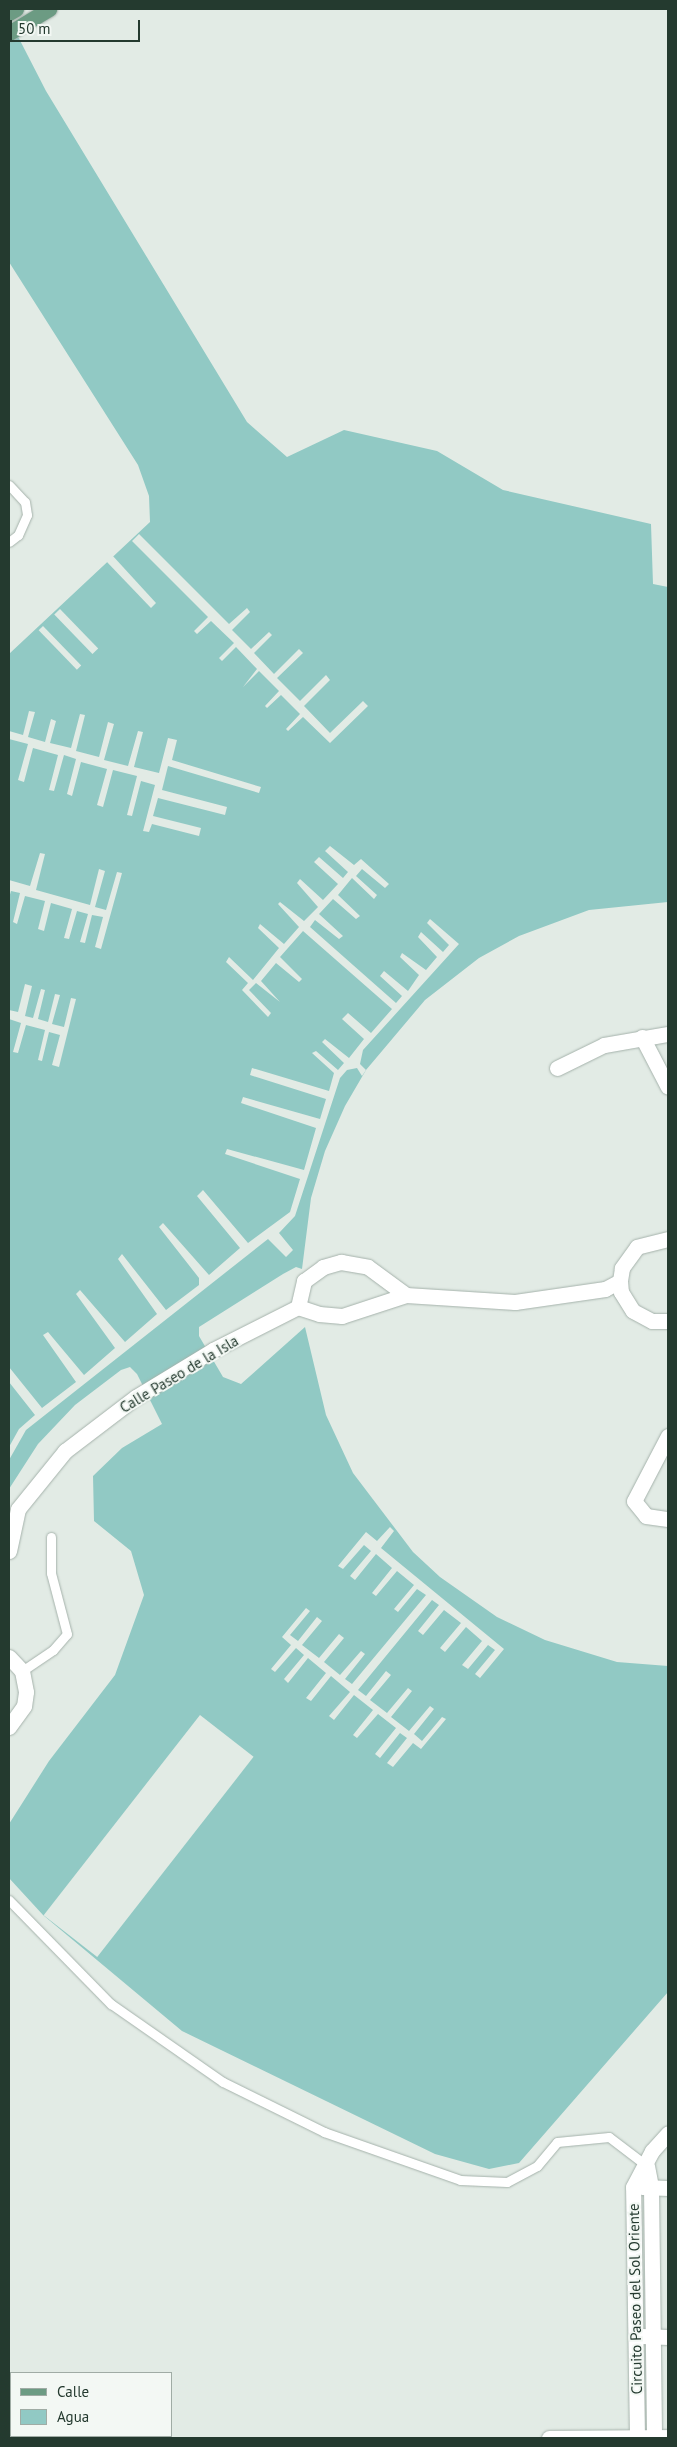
<!DOCTYPE html>
<html>
<head>
<meta charset="utf-8">
<style>
	body { margin:0 }
	#map { position:relative; width:677px; height:2447px; overflow:hidden; background:#e2ebe5; font-family:"PT Sans",sans-serif }
	div>[style] { position:absolute }
	[style*='--x'] { left:calc(var(--x)*1px); top:calc(var(--y)*1px); width:calc(var(--w)*1px); rotate:calc(var(--a)*1deg) }
	.water>* { inset:0; background:#91c9c4 }
	.pier>* { inset:0; background:#e2ebe5; transform-origin:0 0 }
	.roads { filter:drop-shadow(0 0 1px #a5b2ab) drop-shadow(0 0 1px #a5b2ab) }
	.lane>* { height:9px; margin:-4.5px; padding:0 4.5px; transform-origin:4.5px; border-radius:4.5px; background:#fff }
	.street>* { height:15px; margin:-7.5px; padding:0 7.5px; transform-origin:7.5px; border-radius:7.5px; background:#fff }
	.secondary>* { height:15px; margin:-7.5px; padding:0 7.5px; transform-origin:7.5px; border-radius:7.5px; background:#fff }
	.primary>* { height:15px; margin:-7.5px; padding:0 7.5px; transform-origin:7.5px; border-radius:7.5px; background:#6c9b83 }
	span { translate:-50% -50%; white-space:nowrap; text-align:center; line-height:1.15; -webkit-text-stroke:4px #f3f8f4; paint-order:stroke }
	.street-label { font-size:15px; color:#243a2f }
	.frame { position:absolute; inset:0; border:10px solid #243a2f; pointer-events:none }
	.legend { position:absolute; left:10px; top:2372px; width:162px; height:65px; box-sizing:border-box; background:#f3f8f4; border:1px solid #a0aca5; margin:0; padding:6px 9px; list-style:none; font-size:15px; color:#243a2f }
	.legend li { display:flex; align-items:center; gap:10px; height:25px }
	.legend b { width:25px; border:1px solid #a0aca5 }
	.scale { position:absolute; left:10px; top:20px; width:130px; height:22px; box-sizing:border-box; border:2px solid #243a2f; border-top:0; padding-left:6px; font-size:15px; line-height:18px; white-space:nowrap; color:#243a2f; -webkit-text-stroke:4px #f3f8f4; paint-order:stroke }
</style>
</head>
<body>
<div id="map">
	<div class="water">
		<div style="clip-path:polygon(9px 19px,46px 91px,247px 422px,287px 457px,344px 430px,437px 451px,503px 490px,651px 524px,653px 584px,668px 587px,668px 902px,589px 910px,519px 936px,479px 958px,425px 1000px,366px 1070px,345px 1106px,325px 1151px,311px 1198px,302px 1269px,296px 1267px,283px 1274px,199px 1327px,199px 1336px,223px 1377px,241px 1384px,305px 1327px,326px 1415px,353px 1473px,413px 1552px,440px 1577px,497px 1617px,545px 1640px,617px 1662px,668px 1666px,668px 1992px,519px 2163px,489px 2169px,435px 2154px,182px 2031px,43px 1915px,9px 1878px,9px 1824px,49px 1761px,115px 1675px,144px 1595px,131px 1551px,94px 1521px,93px 1476px,122px 1448px,162px 1424px,137px 1374px,130px 1367px,121px 1370px,75px 1405px,38px 1444px,9px 1489px,9px 654px,150px 522px,149px 496px,138px 465px,9px 262px)"></div>
	</div>
	<div class="pier">
		<div style="clip-path:polygon(139px 534px,229px 624px,247px 608px,250px 612px,232px 630px,251px 649px,269px 632px,272px 635px,254px 653px,274px 674px,299px 649px,303px 653px,277px 678px,300px 701px,326px 675px,330px 680px,304px 706px,330px 733px,363px 701px,368px 706px,330px 743px,303px 717px,288px 731px,286px 729px,300px 714px,281px 695px,267px 708px,265px 706px,279px 691px,259px 671px,243px 687px,257px 669px,236px 647px,222px 661px,219px 658px,234px 643px,211px 621px,197px 634px,194px 631px,208px 617px,132px 541px)"></div>
		<div style="clip-path:polygon(112px 555px,156px 603px,151px 608px,106px 561px)"></div>
		<div style="left:60px;top:609px;width:55px;height:8px;rotate:46deg"></div>
		<div style="left:43px;top:626px;width:55px;height:6px;rotate:46deg"></div>
		<div style="clip-path:polygon(29px 711px,35px 712px,28px 737px,45px 742px,51px 719px,56px 721px,50px 743px,71px 748px,80px 714px,85px 715px,76px 751px,99px 757px,108px 722px,114px 724px,104px 760px,128px 766px,138px 731px,143px 732px,134px 767px,159px 773px,168px 738px,177px 740px,172px 760px,261px 787px,259px 793px,168px 766px,162px 790px,227px 807px,225px 815px,158px 798px,153px 816px,201px 828px,199px 836px,152px 824px,149px 832px,143px 831px,155px 785px,141px 781px,132px 816px,127px 815px,137px 776px,113px 770px,103px 807px,97px 805px,107px 769px,81px 762px,72px 796px,67px 794px,76px 759px,64px 755px,54px 791px,49px 790px,58px 755px,33px 748px,24px 782px,18px 780px,28px 744px,9px 739px,9px 731px,23px 735px)"></div>
		<div style="clip-path:polygon(330px 846px,354px 865px,361px 859px,389px 884px,385px 888px,362px 869px,356px 876px,377px 895px,374px 899px,352px 878px,338px 895px,360px 916px,356px 919px,333px 899px,319px 914px,343px 936px,339px 939px,315px 920px,310px 927px,396px 1003px,402px 996px,380px 976px,384px 971px,408px 991px,419px 975px,400px 957px,402px 953px,426px 970px,437px 957px,418px 937px,421px 932px,443px 952px,449px 945px,427px 923px,430px 919px,459px 944px,363px 1050px,360px 1064px,366px 1070px,362px 1076px,357px 1068px,347px 1070px,340px 1078px,295px 1216px,279px 1233px,293px 1250px,286px 1257px,268px 1239px,26px 1430px,9px 1460px,9px 1447px,19px 1429px,35px 1415px,9px 1382px,9px 1367px,42px 1408px,76px 1382px,43px 1335px,48px 1332px,84px 1375px,115px 1348px,76px 1294px,80px 1290px,125px 1342px,157px 1314px,118px 1259px,122px 1254px,166px 1310px,199px 1285px,199px 1278px,159px 1227px,163px 1223px,209px 1275px,240px 1248px,197px 1196px,203px 1190px,248px 1243px,290px 1212px,300px 1179px,225px 1154px,227px 1149px,304px 1170px,316px 1128px,241px 1103px,243px 1097px,320px 1119px,326px 1099px,250px 1075px,252px 1068px,329px 1091px,334px 1073px,312px 1053px,316px 1051px,338px 1070px,344px 1063px,322px 1042px,325px 1039px,349px 1058px,364px 1039px,342px 1019px,348px 1013px,371px 1033px,392px 1009px,303px 931px,280px 957px,302px 979px,299px 982px,276px 963px,261px 981px,280px 1002px,256px 983px,249px 990px,271px 1013px,268px 1017px,242px 990px,248px 983px,226px 962px,229px 957px,253px 980px,279px 948px,258px 928px,260px 924px,284px 944px,299px 927px,278px 904px,280px 902px,304px 921px,318px 907px,297px 883px,300px 879px,323px 900px,338px 884px,314px 862px,319px 857px,343px 878px,348px 872px,325px 851px)"></div>
		<div style="clip-path:polygon(40px 853px,45px 854px,36px 890px,90px 905px,99px 869px,105px 871px,95px 907px,106px 910px,117px 872px,122px 873px,101px 949px,95px 947px,103px 917px,92px 915px,85px 943px,80px 942px,88px 914px,77px 911px,69px 939px,64px 938px,72px 909px,51px 903px,44px 931px,38px 929px,45px 901px,25px 896px,17px 924px,13px 922px,20px 893px,11px 891px,9px 898px,9px 880px,30px 886px)"></div>
		<div style="clip-path:polygon(25px 984px,32px 986px,25px 1016px,33px 1018px,41px 989px,45px 990px,38px 1019px,48px 1022px,55px 994px,60px 995px,52px 1024px,64px 1027px,71px 998px,76px 999px,59px 1067px,52px 1065px,60px 1035px,49px 1032px,42px 1061px,38px 1060px,45px 1030px,26px 1025px,18px 1053px,13px 1052px,21px 1023px,9px 1019px,9px 1010px,18px 1012px)"></div>
		<div style="clip-path:polygon(390px 1527px,394px 1531px,381px 1548px,504px 1649px,480px 1678px,475px 1674px,495px 1650px,488px 1645px,468px 1669px,462px 1665px,482px 1641px,466px 1627px,445px 1652px,440px 1648px,461px 1623px,444px 1610px,423px 1635px,418px 1631px,439px 1605px,432px 1600px,358px 1690px,366px 1696px,386px 1671px,391px 1675px,370px 1700px,387px 1713px,408px 1688px,412px 1691px,391px 1717px,409px 1731px,430px 1706px,434px 1709px,414px 1734px,422px 1741px,442px 1717px,446px 1719px,421px 1749px,413px 1743px,393px 1767px,387px 1763px,407px 1738px,400px 1733px,380px 1758px,375px 1754px,396px 1728px,378px 1714px,357px 1738px,353px 1735px,373px 1710px,354px 1695px,334px 1720px,329px 1716px,350px 1692px,331px 1676px,311px 1701px,306px 1698px,326px 1673px,308px 1658px,288px 1683px,284px 1679px,304px 1655px,296px 1648px,275px 1672px,271px 1669px,291px 1645px,282px 1637px,306px 1608px,310px 1611px,290px 1635px,298px 1641px,317px 1617px,322px 1621px,302px 1645px,319px 1658px,339px 1634px,344px 1638px,324px 1662px,340px 1675px,361px 1651px,365px 1654px,345px 1679px,352px 1684px,426px 1595px,417px 1589px,398px 1612px,394px 1609px,414px 1585px,397px 1571px,376px 1596px,372px 1593px,392px 1568px,376px 1554px,355px 1580px,350px 1576px,371px 1551px,364px 1545px,343px 1569px,338px 1566px,366px 1532px,377px 1541px)"></div>
		<div style="left:200px;top:1715px;width:68px;height:254px;rotate:38deg"></div>
	</div>
	<div class="roads">
		<div class="lane">
			<div style="--x:9;--y:485;--w:23;--a:47"></div>
			<div style="--x:25;--y:502;--w:13;--a:81"></div>
			<div style="--x:27;--y:515;--w:22;--a:114"></div>
			<div style="--x:18;--y:535;--w:11;--a:142"></div>
			<div style="--x:22;--y:1671;--w:37;--a:-34"></div>
			<div style="--x:53;--y:1650;--w:21;--a:-49"></div>
			<div style="--x:67;--y:1634;--w:63;--a:-104.7"></div>
			<div style="--x:51;--y:1573;--w:36;--a:-90"></div>
			<div style="--x:9;--y:1900;--w:146;--a:45.6"></div>
			<div style="--x:111;--y:2004;--w:136;--a:34.9"></div>
			<div style="--x:223;--y:2082;--w:113;--a:26.3"></div>
			<div style="--x:324;--y:2132;--w:144;--a:19.4"></div>
			<div style="--x:460;--y:2180;--w:47;--a:2.4"></div>
			<div style="--x:507;--y:2182;--w:34;--a:-28"></div>
			<div style="--x:537;--y:2166;--w:31;--a:-50"></div>
			<div style="--x:557;--y:2142;--w:52;--a:-5.5"></div>
			<div style="--x:609;--y:2137;--w:48;--a:37.3"></div>
		</div>
		<div class="street">
			<div style="--x:642;--y:1037;--w:56;--a:62.5"></div>
			<div style="--x:557;--y:1068;--w:52;--a:-26.1"></div>
			<div style="--x:604;--y:1045;--w:65;--a:-9.8"></div>
			<div style="--x:668;--y:1239;--w:32;--a:166"></div>
			<div style="--x:637;--y:1247;--w:26;--a:126"></div>
			<div style="--x:622;--y:1268;--w:13;--a:99"></div>
			<div style="--x:620;--y:1281;--w:11;--a:85"></div>
			<div style="--x:621;--y:1292;--w:22;--a:58"></div>
			<div style="--x:633;--y:1311;--w:21;--a:28"></div>
			<div style="--x:652;--y:1321;--w:16;--a:0"></div>
			<div style="--x:298;--y:1307;--w:27;--a:-77"></div>
			<div style="--x:304;--y:1281;--w:24;--a:-36"></div>
			<div style="--x:323;--y:1267;--w:19;--a:-16"></div>
			<div style="--x:341;--y:1262;--w:27;--a:10"></div>
			<div style="--x:368;--y:1267;--w:47;--a:36.4"></div>
			<div style="--x:668;--y:1436;--w:73;--a:117.6"></div>
			<div style="--x:634;--y:1501;--w:19;--a:51"></div>
			<div style="--x:646;--y:1516;--w:22;--a:8"></div>
			<div style="--x:9;--y:1551;--w:43;--a:-77.9"></div>
			<div style="--x:18;--y:1509;--w:75;--a:-51"></div>
			<div style="--x:65;--y:1451;--w:89;--a:-37.3"></div>
			<div style="--x:136;--y:1397;--w:90;--a:-31.4"></div>
			<div style="--x:213;--y:1350;--w:95;--a:-26.8"></div>
			<div style="--x:298;--y:1307;--w:22;--a:18"></div>
			<div style="--x:319;--y:1314;--w:23;--a:5"></div>
			<div style="--x:342;--y:1316;--w:67;--a:-18.2"></div>
			<div style="--x:406;--y:1295;--w:109;--a:3.7"></div>
			<div style="--x:515;--y:1302;--w:91;--a:-8.2"></div>
			<div style="--x:605;--y:1289;--w:17;--a:-28"></div>
			<div style="--x:9;--y:1657;--w:19;--a:47"></div>
			<div style="--x:22;--y:1671;--w:21;--a:79"></div>
			<div style="--x:26;--y:1692;--w:14;--a:98"></div>
			<div style="--x:24;--y:1706;--w:26;--a:126"></div>
			<div style="--x:647;--y:2166;--w:21;--a:79"></div>
			<div style="--x:651;--y:2187;--w:250;--a:89.3"></div>
			<div style="--x:642;--y:2187;--w:26;--a:2"></div>
			<div style="--x:642;--y:2336;--w:26;--a:2"></div>
			<div style="--x:9;--y:2405;--w:2;--a:27"></div>
			<div style="--x:101;--y:2436;--w:9;--a:13"></div>
			<div style="--x:637;--y:2437;--w:250;--a:-90.9"></div>
			<div style="--x:633;--y:2187;--w:41;--a:-62.2"></div>
			<div style="--x:652;--y:2151;--w:24;--a:-48"></div>
			<div style="--x:549;--y:2438;--w:119;--a:-0.5"></div>
		</div>
		<div class="secondary">
			<div style="--x:9;--y:2427;--w:2;--a:27"></div>
			<div style="--x:31;--y:2436;--w:6;--a:18"></div>
		</div>
		<div class="primary">
			<div style="--x:9;--y:13;--w:8;--a:-30"></div>
			<div style="--x:9;--y:33;--w:47;--a:-31"></div>
		</div>
	</div>
	<div class="street-label">
		<span style="left:179px;top:1374px;rotate:-31deg">Calle Paseo de la Isla</span>
		<span style="left:635px;top:2299px;rotate:-91deg">Circuito Paseo del Sol Oriente</span>
	</div>
	<div class="frame"></div>
	<ul class="legend">
	<li><b style="height:6px;background:#6c9b83"></b>Calle</li>
	<li><b style="height:14px;background:#91c9c4"></b>Agua</li>
	</ul>
	<div class="scale">50 m</div>
</div>
</body>
</html>
